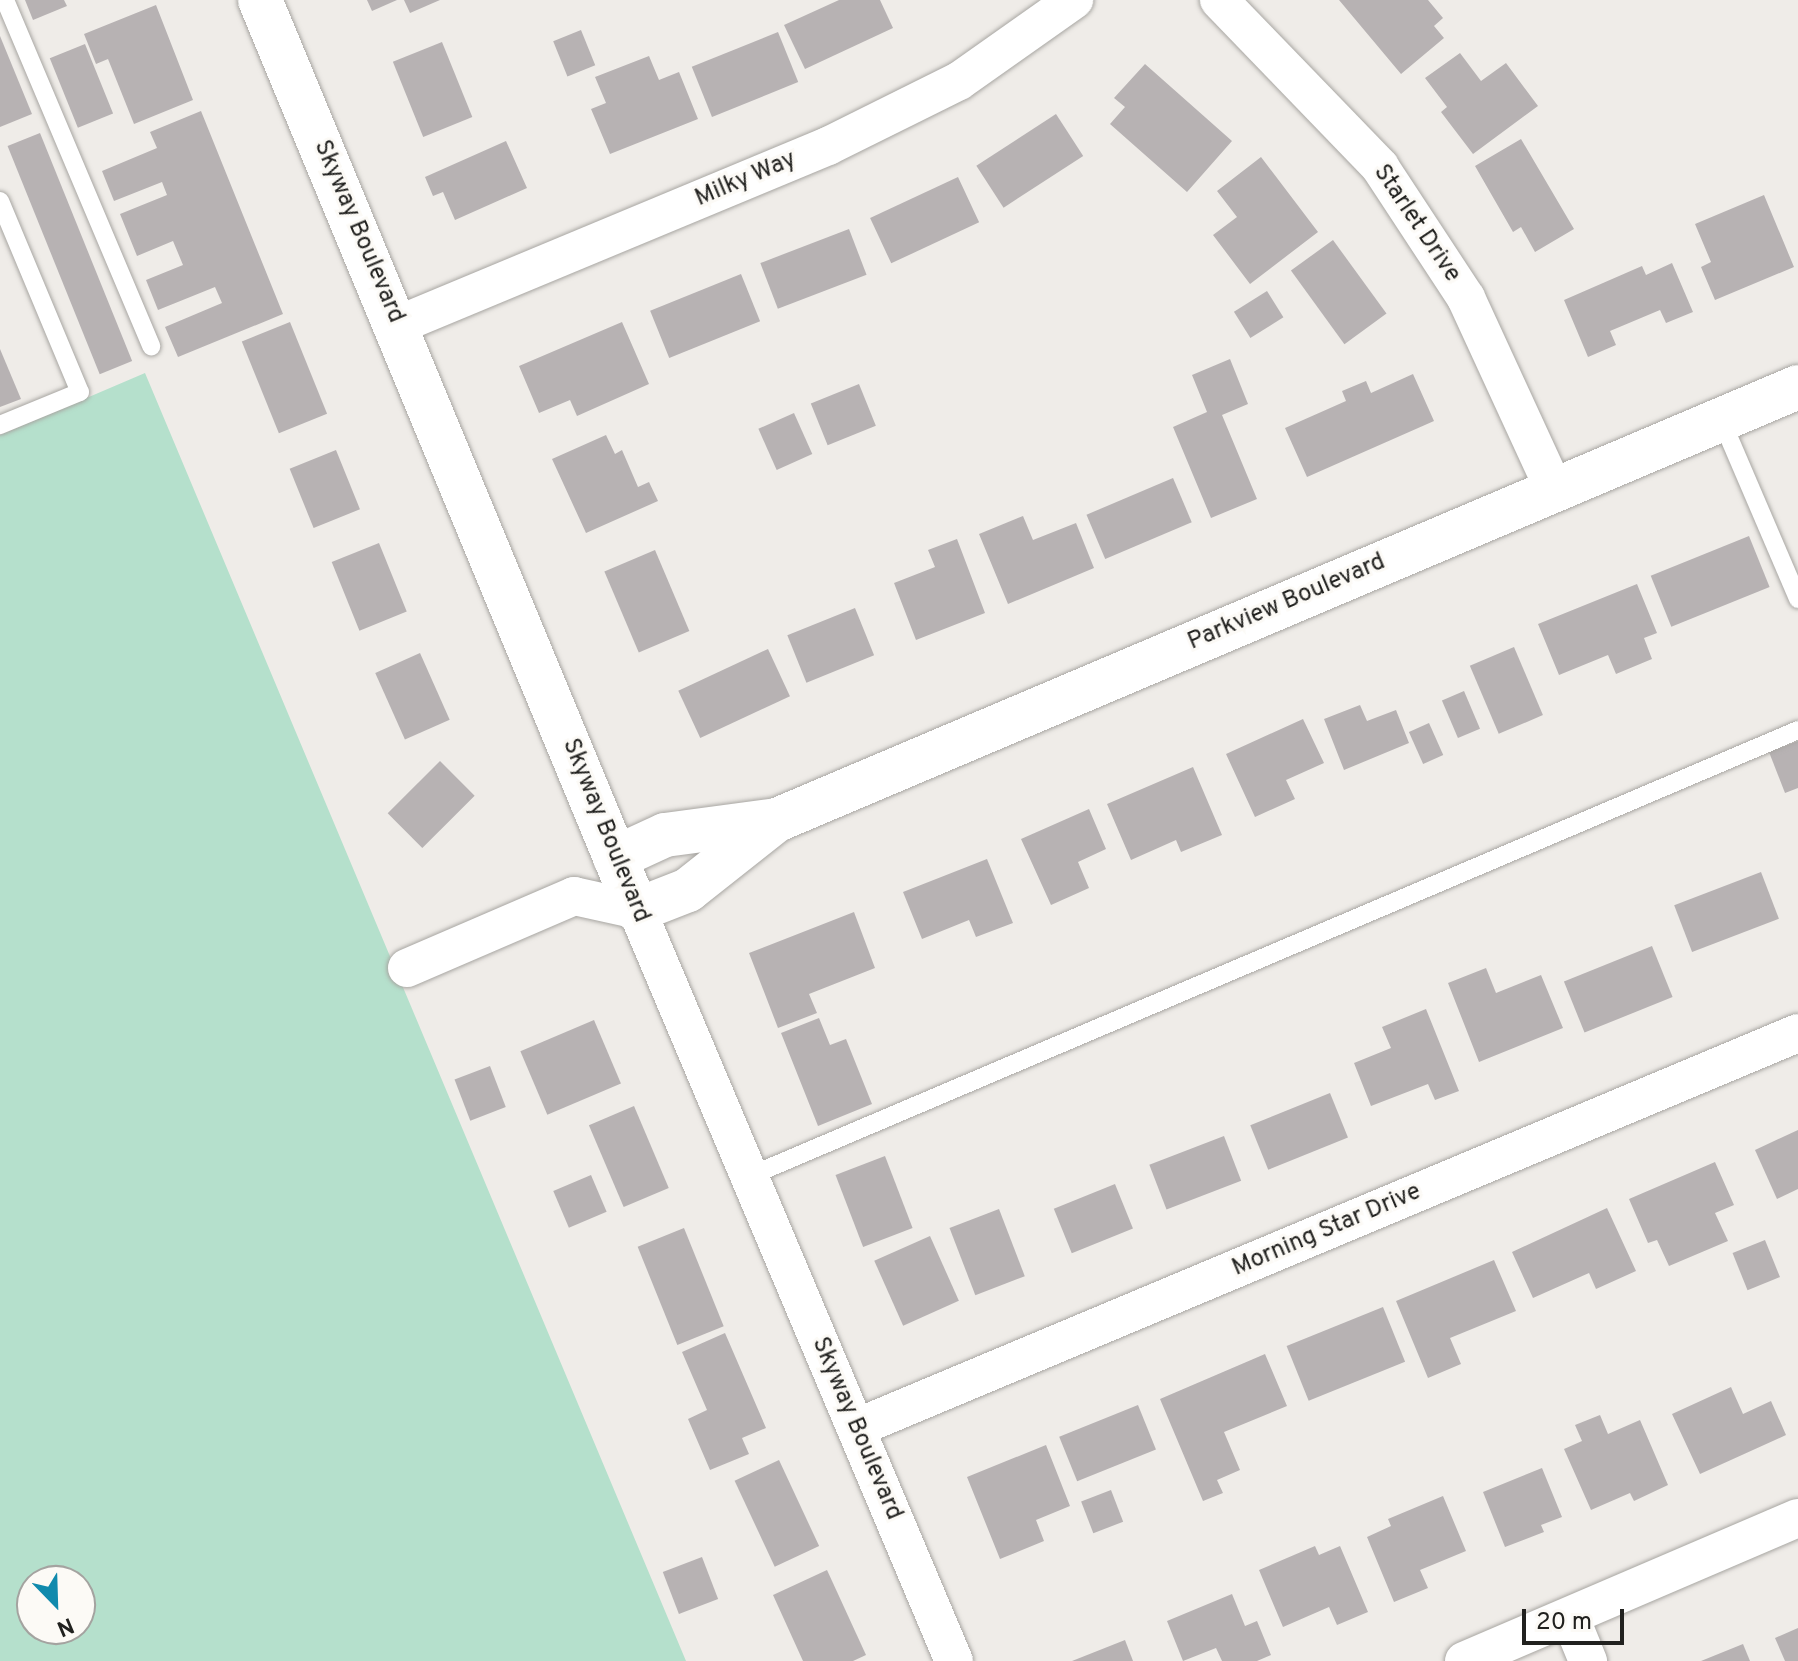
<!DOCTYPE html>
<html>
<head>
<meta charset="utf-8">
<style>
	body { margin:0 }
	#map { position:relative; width:1798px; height:1661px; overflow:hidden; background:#efece8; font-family:Overpass,sans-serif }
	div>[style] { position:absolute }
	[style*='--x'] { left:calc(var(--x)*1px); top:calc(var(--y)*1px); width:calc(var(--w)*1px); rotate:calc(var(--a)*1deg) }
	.green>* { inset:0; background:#b5e0cc }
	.building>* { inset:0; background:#b7b2b3; transform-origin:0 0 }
	.roads { filter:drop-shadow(0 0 2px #a8a6a2) drop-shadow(0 0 2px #a8a6a2) }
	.service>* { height:18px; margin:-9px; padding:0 9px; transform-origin:9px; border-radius:9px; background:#fff }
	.minor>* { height:38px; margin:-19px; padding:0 19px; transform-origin:19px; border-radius:19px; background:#fff }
	.tertiary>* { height:44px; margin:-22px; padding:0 22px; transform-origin:22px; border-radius:22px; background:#fff }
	span { translate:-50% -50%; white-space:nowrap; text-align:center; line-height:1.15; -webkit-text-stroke:6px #fcfaf6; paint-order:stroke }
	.street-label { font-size:24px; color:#21211f }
	.north { position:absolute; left:16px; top:1565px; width:80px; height:80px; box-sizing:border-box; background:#fcfaf6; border:2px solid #a4a3a0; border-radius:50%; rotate:157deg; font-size:22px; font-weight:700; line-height:32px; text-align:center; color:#21211f }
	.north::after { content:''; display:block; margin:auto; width:28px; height:36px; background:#108aad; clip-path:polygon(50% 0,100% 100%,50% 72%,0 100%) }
	.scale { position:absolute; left:1522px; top:1609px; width:102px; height:36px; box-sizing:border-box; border:4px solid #21211f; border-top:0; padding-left:10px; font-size:24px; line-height:28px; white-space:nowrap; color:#21211f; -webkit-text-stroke:6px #fcfaf6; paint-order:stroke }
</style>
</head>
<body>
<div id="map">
	<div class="green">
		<div style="clip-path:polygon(evenodd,145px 373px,686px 1661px,0 1661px,0 435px,145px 373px,32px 1581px,80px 1581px,80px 1629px,32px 1629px,32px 1581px)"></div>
	</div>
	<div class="building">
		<div style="clip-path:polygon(25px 0,64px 0,67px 6px,33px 20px)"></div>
		<div style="clip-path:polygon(367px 0,397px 0,372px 11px)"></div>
		<div style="clip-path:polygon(404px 0,440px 0,410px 13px)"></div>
		<div style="clip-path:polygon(839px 0,880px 0,893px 28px,805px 69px,784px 25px)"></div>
		<div style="clip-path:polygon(1339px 0,1428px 0,1443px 18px,1434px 26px,1444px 38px,1401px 74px)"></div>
		<div style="clip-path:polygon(156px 5px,193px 100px,134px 124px,108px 59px,96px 64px,84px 34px)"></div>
		<div style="left:581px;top:30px;width:38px;height:30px;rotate:68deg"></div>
		<div style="left:778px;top:32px;width:54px;height:93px;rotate:68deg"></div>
		<div style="clip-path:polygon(0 36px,32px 114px,0 127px)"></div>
		<div style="left:442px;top:42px;width:81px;height:53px;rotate:68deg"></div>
		<div style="left:85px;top:44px;width:75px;height:38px;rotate:68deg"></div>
		<div style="clip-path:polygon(1460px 53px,1481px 81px,1506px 63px,1538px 106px,1473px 154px,1441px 112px,1447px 107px,1425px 78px)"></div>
		<div style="clip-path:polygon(649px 56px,659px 80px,679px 72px,698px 119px,610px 154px,591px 109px,606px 103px,595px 77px)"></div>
		<div style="clip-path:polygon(1145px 64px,1232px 141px,1187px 192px,1110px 124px,1125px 107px,1114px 98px)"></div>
		<div style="clip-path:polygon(201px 111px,283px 314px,178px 357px,165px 327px,222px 303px,215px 287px,158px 310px,146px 280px,183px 265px,173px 241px,137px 256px,120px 214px,167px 195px,162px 182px,114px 201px,102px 171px,157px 148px,150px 132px)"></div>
		<div style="left:1056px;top:114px;width:50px;height:95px;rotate:57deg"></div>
		<div style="left:40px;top:133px;width:246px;height:35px;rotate:68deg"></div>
		<div style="clip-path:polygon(1521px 139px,1574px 229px,1535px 252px,1521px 227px,1513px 232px,1475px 166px)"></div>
		<div style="clip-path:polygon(506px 141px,527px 188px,455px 220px,443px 192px,433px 196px,425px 177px)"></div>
		<div style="clip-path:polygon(1261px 157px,1318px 232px,1250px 284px,1213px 235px,1237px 217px,1217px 191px)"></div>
		<div style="left:958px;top:177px;width:50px;height:97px;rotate:65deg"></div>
		<div style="clip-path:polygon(1764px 195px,1794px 267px,1715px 300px,1701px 267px,1711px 262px,1695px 224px)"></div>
		<div style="left:849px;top:229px;width:49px;height:95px;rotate:69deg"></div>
		<div style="left:1333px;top:240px;width:91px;height:52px;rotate:54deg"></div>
		<div style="clip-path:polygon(1672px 263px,1693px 312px,1666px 323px,1660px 310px,1610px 331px,1616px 345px,1588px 357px,1564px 300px,1642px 266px,1646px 275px)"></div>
		<div style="left:741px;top:274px;width:51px;height:98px;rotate:68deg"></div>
		<div style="left:1267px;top:291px;width:31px;height:39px;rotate:58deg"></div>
		<div style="left:290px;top:322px;width:99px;height:52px;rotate:68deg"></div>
		<div style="clip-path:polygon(622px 322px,649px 384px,577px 416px,570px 400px,539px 413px,519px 366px)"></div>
		<div style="clip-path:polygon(0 349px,21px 399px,0 407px)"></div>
		<div style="clip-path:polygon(1230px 359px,1248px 404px,1222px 415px,1257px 499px,1211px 518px,1173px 427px,1207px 412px,1192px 375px)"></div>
		<div style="clip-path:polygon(1413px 374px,1434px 421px,1307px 477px,1285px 428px,1346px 401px,1342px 391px,1366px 381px,1371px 393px)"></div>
		<div style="left:859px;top:384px;width:45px;height:52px;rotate:68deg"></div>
		<div style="left:794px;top:413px;width:45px;height:39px;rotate:66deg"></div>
		<div style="clip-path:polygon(606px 435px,615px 454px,622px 450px,638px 487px,649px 482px,658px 501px,586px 533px,552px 459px)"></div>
		<div style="left:336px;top:450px;width:64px;height:50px;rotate:68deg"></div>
		<div style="left:1173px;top:478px;width:48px;height:94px;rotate:67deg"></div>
		<div style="clip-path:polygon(1023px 516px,1033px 540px,1076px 523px,1094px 568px,1008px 604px,979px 534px)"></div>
		<div style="left:1749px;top:536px;width:55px;height:106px;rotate:68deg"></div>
		<div style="clip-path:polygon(957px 539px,985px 613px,916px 640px,894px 583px,935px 567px,928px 550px)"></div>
		<div style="left:379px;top:543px;width:74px;height:51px;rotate:68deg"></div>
		<div style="left:655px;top:550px;width:88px;height:55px;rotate:67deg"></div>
		<div style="clip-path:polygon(1637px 584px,1657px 633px,1644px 638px,1652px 659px,1616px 674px,1608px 655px,1559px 675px,1538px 624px)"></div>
		<div style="left:855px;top:608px;width:51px;height:73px;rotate:68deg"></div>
		<div style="left:1514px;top:647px;width:74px;height:48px;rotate:67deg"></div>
		<div style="left:768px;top:649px;width:52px;height:99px;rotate:65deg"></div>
		<div style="left:420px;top:653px;width:73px;height:49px;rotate:66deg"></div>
		<div style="left:1464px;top:691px;width:41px;height:24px;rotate:67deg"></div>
		<div style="clip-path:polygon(1360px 705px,1367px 721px,1396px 710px,1409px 743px,1344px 770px,1324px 719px)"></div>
		<div style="clip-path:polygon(1303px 719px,1324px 763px,1286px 780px,1295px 799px,1255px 817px,1226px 754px)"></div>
		<div style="left:1429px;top:723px;width:35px;height:22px;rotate:66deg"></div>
		<div style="clip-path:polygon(1798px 741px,1798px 788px,1785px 793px,1769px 752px)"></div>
		<div style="left:440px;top:761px;width:49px;height:74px;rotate:45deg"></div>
		<div style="clip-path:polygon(1193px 767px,1222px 835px,1181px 852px,1176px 840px,1131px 860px,1107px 804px)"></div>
		<div style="clip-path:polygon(1089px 809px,1106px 849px,1078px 862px,1089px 888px,1051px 905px,1021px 839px)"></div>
		<div style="clip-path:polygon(987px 859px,1013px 923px,976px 937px,969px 920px,922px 939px,903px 892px)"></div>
		<div style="left:1761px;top:872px;width:50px;height:93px;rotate:69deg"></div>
		<div style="clip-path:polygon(854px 912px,875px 968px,809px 994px,817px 1013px,778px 1028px,749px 953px)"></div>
		<div style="left:1652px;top:946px;width:55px;height:95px;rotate:68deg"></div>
		<div style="clip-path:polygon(1486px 968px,1496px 993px,1541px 975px,1563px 1028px,1479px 1062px,1448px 983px)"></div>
		<div style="clip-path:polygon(1426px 1009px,1459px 1091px,1435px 1100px,1428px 1084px,1371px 1106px,1354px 1063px,1391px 1048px,1382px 1027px)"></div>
		<div style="clip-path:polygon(819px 1018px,830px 1045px,846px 1039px,872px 1104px,818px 1126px,781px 1033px)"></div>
		<div style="left:594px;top:1020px;width:69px;height:80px;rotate:67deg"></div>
		<div style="left:490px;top:1066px;width:44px;height:38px;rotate:69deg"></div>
		<div style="left:1330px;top:1093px;width:48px;height:86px;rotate:68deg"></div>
		<div style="left:634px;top:1106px;width:89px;height:49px;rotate:67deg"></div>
		<div style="clip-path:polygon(1798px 1130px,1798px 1189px,1777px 1199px,1755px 1150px)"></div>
		<div style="left:1224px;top:1136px;width:48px;height:80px;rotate:69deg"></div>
		<div style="left:885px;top:1156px;width:77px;height:53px;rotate:69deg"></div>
		<div style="clip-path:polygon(1715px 1162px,1734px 1205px,1715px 1213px,1728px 1241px,1669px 1266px,1657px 1240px,1648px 1243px,1629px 1199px)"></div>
		<div style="left:591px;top:1175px;width:40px;height:41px;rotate:67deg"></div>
		<div style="left:1115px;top:1184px;width:48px;height:66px;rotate:68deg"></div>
		<div style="clip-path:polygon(1607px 1208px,1636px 1271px,1596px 1289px,1589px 1273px,1533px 1298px,1512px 1252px)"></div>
		<div style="left:999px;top:1209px;width:72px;height:53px;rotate:69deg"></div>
		<div style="left:684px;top:1228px;width:106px;height:50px;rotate:68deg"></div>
		<div style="left:930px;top:1236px;width:71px;height:61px;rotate:66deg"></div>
		<div style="left:1765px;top:1240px;width:40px;height:35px;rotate:68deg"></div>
		<div style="clip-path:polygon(1494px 1260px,1516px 1311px,1450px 1338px,1461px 1364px,1428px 1378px,1396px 1301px)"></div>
		<div style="left:1383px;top:1307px;width:59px;height:104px;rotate:68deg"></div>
		<div style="clip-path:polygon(725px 1333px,766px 1428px,742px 1438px,749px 1454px,710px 1470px,688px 1419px,707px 1410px,682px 1352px)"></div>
		<div style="clip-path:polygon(1265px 1354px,1287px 1406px,1224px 1432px,1240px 1470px,1217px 1480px,1223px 1493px,1203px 1501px,1160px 1399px)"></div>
		<div style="clip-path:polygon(1731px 1387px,1743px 1414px,1771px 1401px,1786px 1435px,1700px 1474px,1672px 1414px)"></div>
		<div style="left:1138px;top:1405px;width:48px;height:85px;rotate:68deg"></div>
		<div style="clip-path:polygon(1600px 1415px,1608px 1434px,1640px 1420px,1668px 1485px,1634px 1501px,1630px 1493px,1591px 1510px,1564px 1449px,1582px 1441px,1575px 1425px)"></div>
		<div style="clip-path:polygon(1046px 1445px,1070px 1506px,1036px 1520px,1044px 1541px,1000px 1559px,967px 1477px)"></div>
		<div style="left:779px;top:1460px;width:95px;height:49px;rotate:65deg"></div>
		<div style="clip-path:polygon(1542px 1468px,1562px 1517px,1541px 1525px,1544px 1532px,1505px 1547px,1483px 1492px)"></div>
		<div style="left:1111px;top:1490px;width:34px;height:32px;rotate:69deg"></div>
		<div style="clip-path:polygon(1443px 1496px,1466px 1551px,1420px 1570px,1428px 1588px,1394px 1602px,1367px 1537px,1391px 1526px,1388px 1519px)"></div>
		<div style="clip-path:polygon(1315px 1546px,1319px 1555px,1340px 1546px,1368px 1612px,1337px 1625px,1329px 1607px,1283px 1627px,1259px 1570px)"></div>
		<div style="left:702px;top:1557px;width:45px;height:42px;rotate:69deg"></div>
		<div style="clip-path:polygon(827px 1570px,866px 1655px,853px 1661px,803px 1661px,773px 1595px)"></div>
		<div style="clip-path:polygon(1232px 1594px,1245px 1626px,1257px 1621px,1271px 1655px,1257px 1661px,1222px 1661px,1216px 1648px,1183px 1661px,1167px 1621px)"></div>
		<div style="clip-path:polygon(1798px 1628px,1798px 1661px,1785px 1661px,1775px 1638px)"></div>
		<div style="clip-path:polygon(1125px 1640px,1133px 1661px,1072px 1661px)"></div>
		<div style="clip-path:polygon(1743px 1644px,1750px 1661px,1701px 1661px)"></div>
	</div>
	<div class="roads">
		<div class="service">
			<div style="--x:5;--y:0;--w:376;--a:67.1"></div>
			<div style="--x:0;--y:201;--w:207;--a:67.3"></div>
			<div style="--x:80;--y:392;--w:87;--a:157.6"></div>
			<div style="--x:1721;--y:419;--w:196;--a:66.8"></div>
			<div style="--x:750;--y:1176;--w:1139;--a:-23.05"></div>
		</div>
		<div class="minor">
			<div style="--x:1219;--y:0;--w:232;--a:46"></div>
			<div style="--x:1380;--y:167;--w:157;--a:56.7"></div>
			<div style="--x:1466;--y:298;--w:210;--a:65.3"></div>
			<div style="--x:398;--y:325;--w:466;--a:-22.6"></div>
			<div style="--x:828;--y:146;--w:146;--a:-26.4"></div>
			<div style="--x:959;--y:81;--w:141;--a:-35.2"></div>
			<div style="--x:407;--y:968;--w:182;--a:-23.3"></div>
			<div style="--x:574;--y:896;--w:65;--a:12.5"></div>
			<div style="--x:637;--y:910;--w:815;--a:67.12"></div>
			<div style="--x:856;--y:1428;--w:1021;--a:-22.75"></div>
			<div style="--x:1570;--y:1617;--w:48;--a:67.8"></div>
			<div style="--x:1464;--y:1661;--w:363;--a:-23.2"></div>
		</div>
		<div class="tertiary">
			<div style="--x:260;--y:0;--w:985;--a:67.5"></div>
			<div style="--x:637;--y:910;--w:55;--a:-21.4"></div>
			<div style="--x:688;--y:890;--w:110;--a:-38.3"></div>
			<div style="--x:615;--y:858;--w:55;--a:-24.7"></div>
			<div style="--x:665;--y:835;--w:113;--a:-7.6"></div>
			<div style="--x:777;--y:820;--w:1109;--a:-22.98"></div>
		</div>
	</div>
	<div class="street-label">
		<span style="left:746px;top:180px;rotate:-23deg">Milky Way</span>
		<span style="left:1416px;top:224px;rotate:56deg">Starlet Drive</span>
		<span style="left:358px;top:232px;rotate:67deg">Skyway Boulevard</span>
		<span style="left:1287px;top:603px;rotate:-23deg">Parkview Boulevard</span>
		<span style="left:605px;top:831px;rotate:68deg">Skyway Boulevard</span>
		<span style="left:1327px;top:1231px;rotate:-23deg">Morning Star Drive</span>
		<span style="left:856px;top:1429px;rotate:67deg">Skyway Boulevard</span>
	</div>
	<div class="north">N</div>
	<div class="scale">20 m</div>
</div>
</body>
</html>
